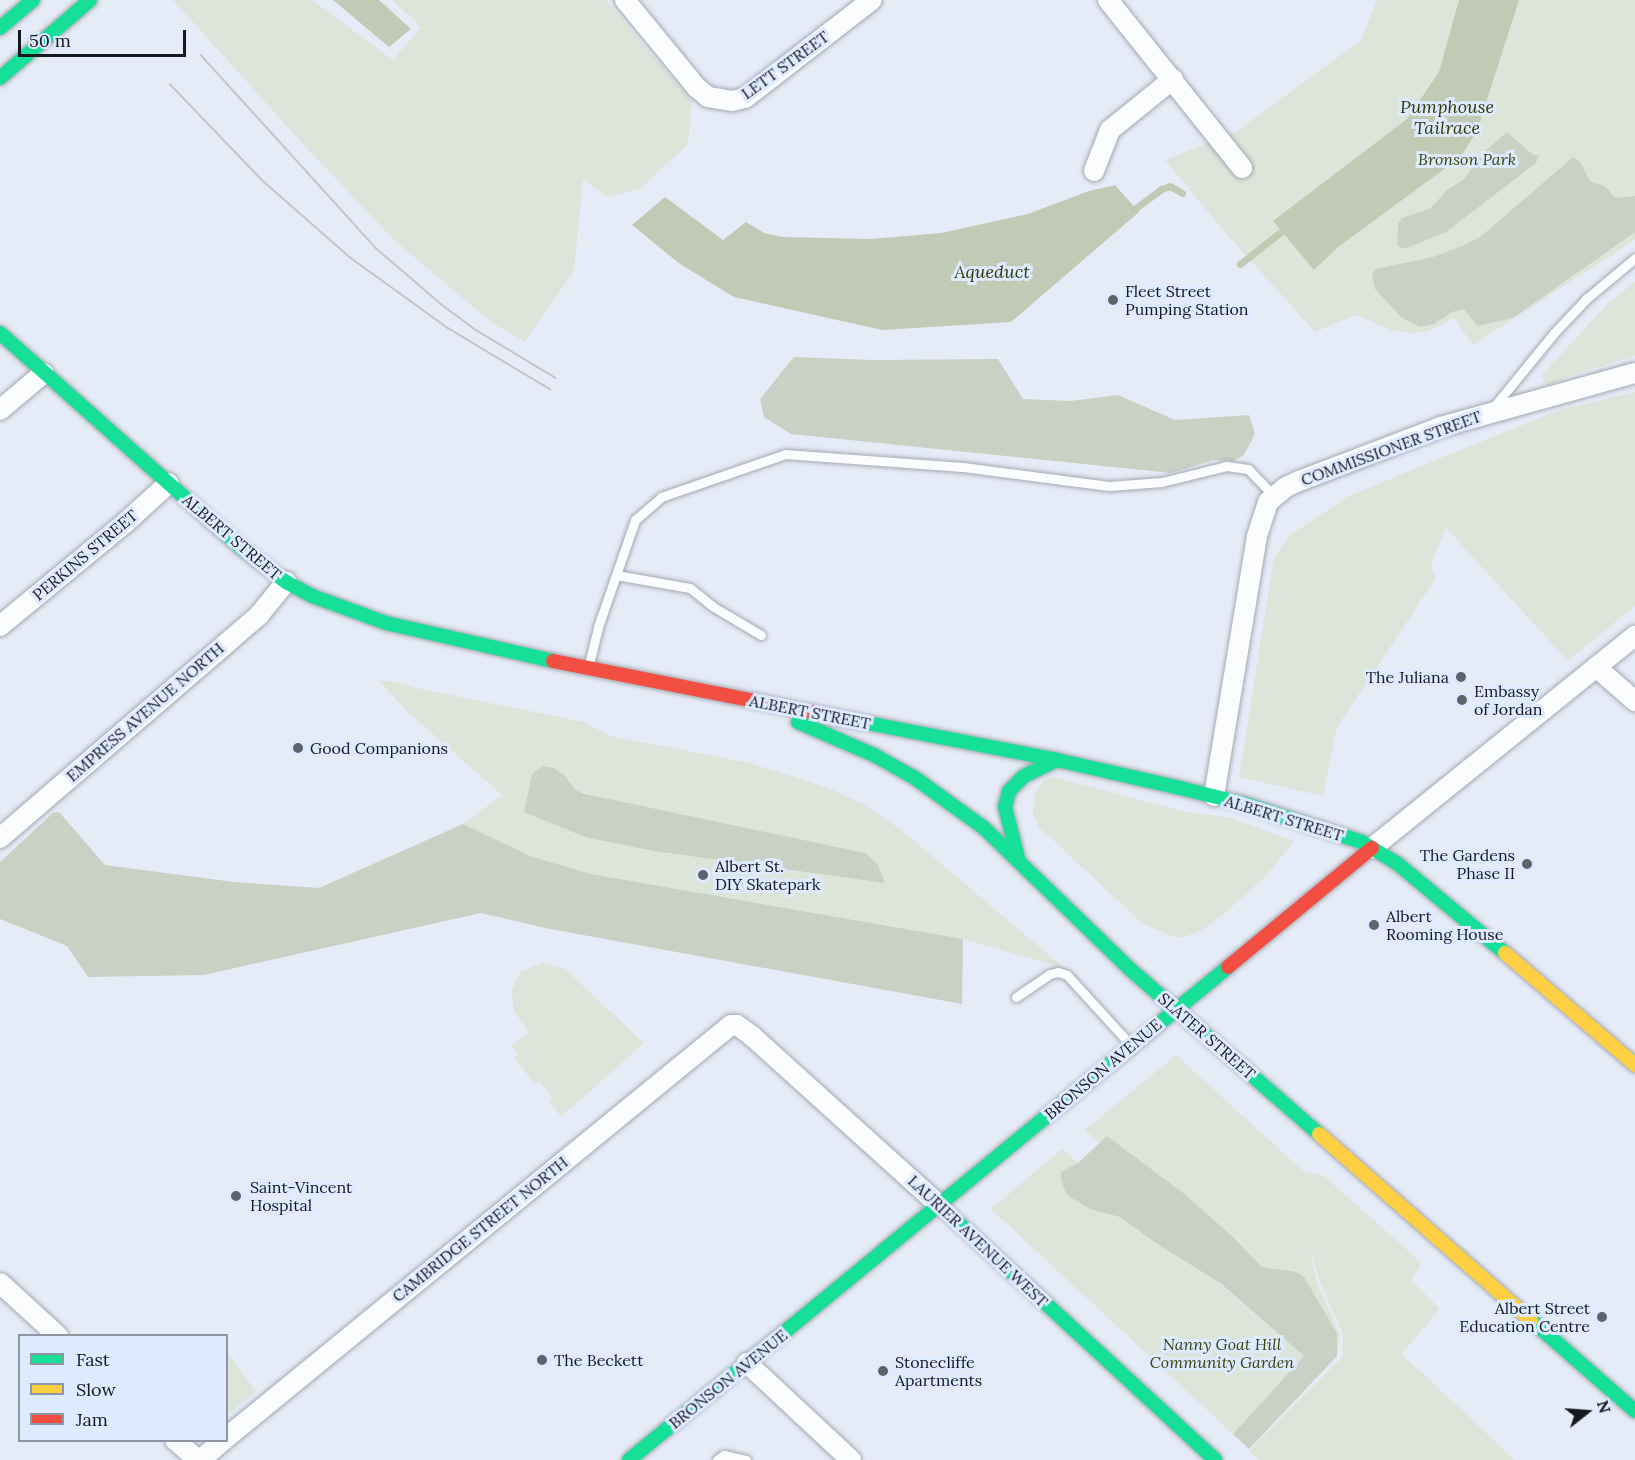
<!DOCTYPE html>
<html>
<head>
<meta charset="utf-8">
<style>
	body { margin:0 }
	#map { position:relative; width:1635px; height:1460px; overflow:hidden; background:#e6ecf7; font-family:Lora,serif }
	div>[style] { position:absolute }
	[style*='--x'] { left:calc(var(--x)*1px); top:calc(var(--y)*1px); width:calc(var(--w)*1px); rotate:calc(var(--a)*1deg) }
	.green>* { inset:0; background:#dde5da }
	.forest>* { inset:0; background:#c8d1c3 }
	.water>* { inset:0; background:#c0cab4 }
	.stream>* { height:7px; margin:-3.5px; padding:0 3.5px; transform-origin:3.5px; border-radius:3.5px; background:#c0cab4 }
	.roads { filter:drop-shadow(0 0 2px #a4a9b2) drop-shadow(0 0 2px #a4a9b2) }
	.lane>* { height:9px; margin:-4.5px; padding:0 4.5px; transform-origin:4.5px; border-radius:4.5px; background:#fbfcfe }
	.street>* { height:20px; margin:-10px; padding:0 10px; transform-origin:10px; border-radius:10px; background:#fbfcfe }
	.fast>* { height:14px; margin:-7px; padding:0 7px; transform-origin:7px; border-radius:7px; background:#16e098 }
	.slow>* { height:14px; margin:-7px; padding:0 7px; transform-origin:7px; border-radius:7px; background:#ffcf43 }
	.jam>* { height:14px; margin:-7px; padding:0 7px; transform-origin:7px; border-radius:7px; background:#f24e42 }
	.tram>* { height:1.5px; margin:-0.75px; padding:0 0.75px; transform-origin:0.75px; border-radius:0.75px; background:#c3c5c8 }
	.dots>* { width:16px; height:16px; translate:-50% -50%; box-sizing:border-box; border:3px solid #deeaff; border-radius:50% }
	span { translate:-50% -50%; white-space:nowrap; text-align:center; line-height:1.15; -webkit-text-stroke:6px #deeaff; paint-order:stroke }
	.street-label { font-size:16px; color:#151920 }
	.park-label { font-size:16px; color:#36440a; font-style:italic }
	.poi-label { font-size:16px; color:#151920 }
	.left { translate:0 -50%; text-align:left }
	.right { translate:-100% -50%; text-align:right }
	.water-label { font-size:18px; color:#2e3b00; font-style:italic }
	.legend { position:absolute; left:18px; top:1334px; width:210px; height:108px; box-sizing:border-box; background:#deeaff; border:2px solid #8e96a6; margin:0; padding:8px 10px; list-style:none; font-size:18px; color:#151920 }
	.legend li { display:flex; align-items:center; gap:12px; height:30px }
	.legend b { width:30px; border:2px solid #8e96a6 }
	.north { position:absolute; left:1557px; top:1382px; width:60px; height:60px; -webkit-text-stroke:4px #deeaff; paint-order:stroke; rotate:73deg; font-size:16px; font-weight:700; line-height:24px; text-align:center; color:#151920 }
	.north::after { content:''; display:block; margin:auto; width:21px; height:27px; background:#151920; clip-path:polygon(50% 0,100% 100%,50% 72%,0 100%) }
	.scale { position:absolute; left:18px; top:30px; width:168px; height:27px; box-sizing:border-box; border:3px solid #151920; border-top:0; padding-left:8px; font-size:18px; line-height:21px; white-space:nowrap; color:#151920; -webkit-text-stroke:4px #deeaff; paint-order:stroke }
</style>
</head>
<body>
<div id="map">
	<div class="green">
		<div style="clip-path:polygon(173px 0,312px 0,393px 60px,421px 27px,392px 0,606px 0,692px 102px,688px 144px,640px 189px,607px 197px,583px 179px,574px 271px,525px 342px,490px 321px,395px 241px,301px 142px)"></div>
		<div style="clip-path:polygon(1377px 0,1635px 0,1635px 240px,1473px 345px,1454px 318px,1426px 332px,1411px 333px,1391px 330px,1356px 315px,1315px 332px,1224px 231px,1165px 160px,1236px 132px,1361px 40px)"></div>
		<div style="clip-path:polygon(1635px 282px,1635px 356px,1570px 376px,1548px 386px,1541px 376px,1609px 302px)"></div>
		<div style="clip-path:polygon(1635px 392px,1635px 606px,1568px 661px,1446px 528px,1431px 565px,1436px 578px,1337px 727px,1323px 796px,1239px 777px,1274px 558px,1290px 535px,1349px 496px,1426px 464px,1559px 410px)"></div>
		<div style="clip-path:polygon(evenodd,379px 681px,392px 681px,417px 688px,584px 722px,611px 736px,750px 763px,831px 789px,865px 805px,904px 832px,1064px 968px,963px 939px,591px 874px,533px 857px,463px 824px,502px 795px,410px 714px,379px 681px,571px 785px,576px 790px,607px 800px,865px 853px,885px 883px,745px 864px,526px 790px,571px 785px)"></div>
		<div style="clip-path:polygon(1053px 777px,1183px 811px,1231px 818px,1294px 841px,1265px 877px,1225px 913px,1201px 931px,1181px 938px,1171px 936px,1143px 924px,1038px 826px,1033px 814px,1034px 799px,1037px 789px,1046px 779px)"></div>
		<div style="clip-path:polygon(543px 963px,565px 969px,644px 1043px,561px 1117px,549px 1101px,553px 1098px,540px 1081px,535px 1084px,514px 1058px,518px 1055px,511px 1046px,528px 1032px,514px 1011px,511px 990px,522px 971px)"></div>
		<div style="clip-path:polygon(1176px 1055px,1303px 1171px,1324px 1176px,1422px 1263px,1411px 1280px,1440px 1309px,1402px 1354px,1515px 1460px,1259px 1460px,1249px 1451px,1342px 1357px,1343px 1335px,1319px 1279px,1310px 1247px,1316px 1281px,1340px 1334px,1337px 1356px,1085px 1130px)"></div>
		<div style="clip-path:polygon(1062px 1149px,1304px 1356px,1233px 1434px,991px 1209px)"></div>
		<div style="clip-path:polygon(227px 1353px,256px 1391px,227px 1415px,226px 1415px)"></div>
	</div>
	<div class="forest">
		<div style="clip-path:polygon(1507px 132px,1532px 154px,1539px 156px,1536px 163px,1446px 232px,1404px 249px,1397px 245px,1398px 224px,1402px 218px,1431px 208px,1446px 191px,1464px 179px,1484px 152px)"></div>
		<div style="clip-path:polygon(1573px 157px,1580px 162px,1590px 181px,1606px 187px,1615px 198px,1635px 196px,1635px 232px,1513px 318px,1477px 326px,1464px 309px,1452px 312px,1434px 324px,1420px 327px,1401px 317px,1375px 289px,1372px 275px,1376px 269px,1433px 257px,1467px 244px,1480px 237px)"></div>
		<div style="clip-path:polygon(794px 357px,873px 360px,998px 359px,1023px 399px,1071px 401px,1118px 395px,1175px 420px,1249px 415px,1255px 434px,1244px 455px,1233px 461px,1213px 460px,1171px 473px,791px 434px,764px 417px,760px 399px)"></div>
		<div style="clip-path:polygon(543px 766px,554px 768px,564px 775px,576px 790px,585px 794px,865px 853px,878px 865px,885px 883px,654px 851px,585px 837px,524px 812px,532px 774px)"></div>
		<div style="clip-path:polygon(59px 812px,105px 865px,234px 882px,319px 888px,463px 824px,533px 857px,591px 874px,963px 939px,962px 1004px,550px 929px,481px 913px,204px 975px,88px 977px,67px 946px,0 919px,0 862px,53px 813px)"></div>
		<div style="clip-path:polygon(1107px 1136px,1183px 1193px,1233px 1237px,1262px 1267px,1296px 1272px,1304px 1277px,1337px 1333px,1337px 1356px,1249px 1449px,1233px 1434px,1304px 1356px,1220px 1283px,1156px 1243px,1120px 1217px,1090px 1209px,1067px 1195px,1061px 1180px,1061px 1172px,1078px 1163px)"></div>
	</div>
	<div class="water">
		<div style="clip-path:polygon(333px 0,379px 0,411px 29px,389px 47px)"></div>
		<div style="clip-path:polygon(1459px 0,1519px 0,1477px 131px,1463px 153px,1443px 170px,1338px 247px,1314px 270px,1273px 221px,1407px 119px,1439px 72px)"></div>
		<div style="clip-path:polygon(1115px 185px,1139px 212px,1011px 322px,882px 330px,734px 297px,680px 264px,632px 225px,665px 197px,723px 240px,746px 222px,764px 233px,783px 237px,871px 239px,941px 233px,1028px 214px,1089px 191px)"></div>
	</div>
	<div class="stream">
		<div style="--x:1136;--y:208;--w:31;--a:-37"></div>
		<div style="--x:1161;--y:189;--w:9;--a:-18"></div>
		<div style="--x:1170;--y:186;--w:14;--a:30"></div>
		<div style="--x:1240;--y:264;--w:53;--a:-38.2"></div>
	</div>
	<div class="roads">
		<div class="lane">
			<div style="--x:1492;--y:409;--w:98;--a:-50.8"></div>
			<div style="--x:1554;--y:333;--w:47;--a:-46.7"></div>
			<div style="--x:1586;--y:299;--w:64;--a:-39.9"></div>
			<div style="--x:616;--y:575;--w:75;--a:10"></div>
			<div style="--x:690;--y:588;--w:28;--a:39"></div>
			<div style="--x:712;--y:606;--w:57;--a:30.6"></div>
			<div style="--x:589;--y:664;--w:38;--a:-76"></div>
			<div style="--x:598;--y:627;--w:113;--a:-70.9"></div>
			<div style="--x:635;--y:520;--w:35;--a:-41"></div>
			<div style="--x:661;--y:497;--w:131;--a:-19.1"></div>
			<div style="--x:785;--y:454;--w:178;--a:4.2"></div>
			<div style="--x:963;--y:467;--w:147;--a:7.4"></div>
			<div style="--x:1109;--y:486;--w:53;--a:-4.3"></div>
			<div style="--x:1162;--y:482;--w:66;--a:-14"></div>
			<div style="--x:1226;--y:466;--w:22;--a:8"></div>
			<div style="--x:1248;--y:469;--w:37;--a:46"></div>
			<div style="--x:1016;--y:997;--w:41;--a:-34.1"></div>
			<div style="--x:1050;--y:974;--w:8;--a:-14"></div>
			<div style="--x:1058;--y:972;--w:9;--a:18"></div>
			<div style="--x:1067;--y:975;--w:93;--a:47.6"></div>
			<div style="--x:717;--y:1460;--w:9;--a:-36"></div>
			<div style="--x:724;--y:1455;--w:23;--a:13"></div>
		</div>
		<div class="street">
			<div style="--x:625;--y:0;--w:114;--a:50.7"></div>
			<div style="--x:697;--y:88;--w:14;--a:39"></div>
			<div style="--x:708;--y:97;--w:24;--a:9"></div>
			<div style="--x:732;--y:101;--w:13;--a:-13"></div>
			<div style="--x:745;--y:98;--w:160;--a:-37.7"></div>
			<div style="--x:1108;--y:0;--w:215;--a:51.4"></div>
			<div style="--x:1094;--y:171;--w:44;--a:-68.7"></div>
			<div style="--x:1110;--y:130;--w:81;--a:-39"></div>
			<div style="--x:0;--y:410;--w:57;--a:-40.1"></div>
			<div style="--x:0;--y:626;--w:162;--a:-39.5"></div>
			<div style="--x:125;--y:523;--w:59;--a:-42.3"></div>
			<div style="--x:1596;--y:667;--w:52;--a:41.1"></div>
			<div style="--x:1214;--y:796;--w:264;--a:-80.6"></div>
			<div style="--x:1257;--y:536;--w:36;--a:-72"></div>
			<div style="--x:1268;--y:502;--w:23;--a:-40"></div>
			<div style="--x:1286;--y:487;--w:14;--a:-25"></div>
			<div style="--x:1299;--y:481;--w:152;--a:-20.8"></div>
			<div style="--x:1441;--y:427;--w:201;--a:-15.6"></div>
			<div style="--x:0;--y:838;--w:342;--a:-40.7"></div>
			<div style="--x:259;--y:615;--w:43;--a:-50.7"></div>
			<div style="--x:1372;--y:848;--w:338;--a:-38.9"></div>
			<div style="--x:0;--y:1283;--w:79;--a:42.4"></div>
			<div style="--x:747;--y:1363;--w:142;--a:43"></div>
			<div style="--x:226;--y:1438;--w:652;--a:-39.28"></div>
			<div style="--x:731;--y:1025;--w:6;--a:0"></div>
			<div style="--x:737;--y:1025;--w:19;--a:36"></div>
			<div style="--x:752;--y:1036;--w:252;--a:42.1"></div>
			<div style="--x:175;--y:1440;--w:30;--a:41"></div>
			<div style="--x:200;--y:1460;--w:31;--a:-40"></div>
		</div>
		<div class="fast">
			<div style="--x:0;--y:28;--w:43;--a:-40.3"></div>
			<div style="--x:0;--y:78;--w:119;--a:-40.9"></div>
			<div style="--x:0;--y:333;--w:322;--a:41.7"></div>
			<div style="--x:240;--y:547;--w:58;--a:37.3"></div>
			<div style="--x:286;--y:582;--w:30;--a:28"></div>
			<div style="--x:312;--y:596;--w:79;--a:20"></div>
			<div style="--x:386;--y:623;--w:171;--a:12.8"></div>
			<div style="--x:857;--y:721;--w:204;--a:11"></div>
			<div style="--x:1057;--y:760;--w:126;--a:12.8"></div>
			<div style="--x:1180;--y:788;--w:67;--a:13.8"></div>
			<div style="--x:1245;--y:804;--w:123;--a:18"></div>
			<div style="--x:1362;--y:842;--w:42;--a:31.4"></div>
			<div style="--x:1398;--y:864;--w:139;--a:39.8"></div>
			<div style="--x:798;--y:722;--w:83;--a:23.5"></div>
			<div style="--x:874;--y:755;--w:47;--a:29.3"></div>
			<div style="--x:915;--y:778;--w:85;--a:35.9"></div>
			<div style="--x:984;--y:828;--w:204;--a:44"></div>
			<div style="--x:1131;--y:970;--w:249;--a:41.1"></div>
			<div style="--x:1018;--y:858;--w:53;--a:-104.3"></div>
			<div style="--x:1005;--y:807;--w:16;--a:-76"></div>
			<div style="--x:1009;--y:791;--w:21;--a:-45"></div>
			<div style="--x:1024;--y:776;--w:37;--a:-26"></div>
			<div style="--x:939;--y:1205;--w:376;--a:42.7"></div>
			<div style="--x:1531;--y:1320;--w:138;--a:41.2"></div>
			<div style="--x:629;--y:1460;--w:776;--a:-39.46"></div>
		</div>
		<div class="slow">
			<div style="--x:1505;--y:953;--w:172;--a:40.7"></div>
			<div style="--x:1319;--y:1134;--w:282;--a:41.3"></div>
		</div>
		<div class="jam">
			<div style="--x:553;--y:661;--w:310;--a:11.2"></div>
			<div style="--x:1228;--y:967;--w:187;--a:-39.6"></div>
		</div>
	</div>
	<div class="tram">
		<div style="--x:201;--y:55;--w:261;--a:47.8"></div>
		<div style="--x:376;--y:248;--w:86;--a:40.7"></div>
		<div style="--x:441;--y:304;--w:44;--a:36.6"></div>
		<div style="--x:476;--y:330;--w:93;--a:31"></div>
		<div style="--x:170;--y:84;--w:132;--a:46.2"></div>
		<div style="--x:261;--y:179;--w:120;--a:41.3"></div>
		<div style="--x:351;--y:258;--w:120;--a:35.8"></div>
		<div style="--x:448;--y:328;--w:119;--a:30.9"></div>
	</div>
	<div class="dots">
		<div style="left:1113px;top:300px;background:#5e636b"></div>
		<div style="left:1461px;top:677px;background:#5e636b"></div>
		<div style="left:1462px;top:700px;background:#5e636b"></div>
		<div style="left:298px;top:748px;background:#5e636b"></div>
		<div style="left:1527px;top:864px;background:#5e636b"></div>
		<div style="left:703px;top:875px;background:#5e636b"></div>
		<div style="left:1374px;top:925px;background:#5e636b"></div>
		<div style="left:236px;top:1196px;background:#5e636b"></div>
		<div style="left:1602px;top:1317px;background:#5e636b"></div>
		<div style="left:542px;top:1360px;background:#5e636b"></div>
		<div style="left:883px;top:1371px;background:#5e636b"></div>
	</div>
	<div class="street-label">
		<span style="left:785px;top:65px;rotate:-36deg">LETT STREET</span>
		<span style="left:1391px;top:448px;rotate:-20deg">COMMISSIONER STREET</span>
		<span style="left:232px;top:537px;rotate:40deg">ALBERT STREET</span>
		<span style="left:85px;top:555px;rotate:-40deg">PERKINS STREET</span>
		<span style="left:145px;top:712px;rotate:-41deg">EMPRESS AVENUE NORTH</span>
		<span style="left:810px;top:712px;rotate:11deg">ALBERT STREET</span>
		<span style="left:1284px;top:818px;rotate:17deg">ALBERT STREET</span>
		<span style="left:1207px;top:1036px;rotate:41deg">SLATER STREET</span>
		<span style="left:1103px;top:1069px;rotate:-40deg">BRONSON AVENUE</span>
		<span style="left:480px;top:1229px;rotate:-39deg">CAMBRIDGE STREET NORTH</span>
		<span style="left:978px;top:1241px;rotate:43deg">LAURIER AVENUE WEST</span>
		<span style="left:728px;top:1379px;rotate:-39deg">BRONSON AVENUE</span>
	</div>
	<div class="park-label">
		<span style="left:1467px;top:159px">Bronson Park</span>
		<span style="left:1222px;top:1353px">Nanny Goat Hill<br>Community Garden</span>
	</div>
	<div class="poi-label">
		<span class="left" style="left:1125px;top:300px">Fleet Street<br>Pumping Station</span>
		<span class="right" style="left:1449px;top:677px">The Juliana</span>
		<span class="left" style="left:1474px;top:700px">Embassy<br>of Jordan</span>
		<span class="left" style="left:310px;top:748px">Good Companions</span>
		<span class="right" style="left:1515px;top:864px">The Gardens<br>Phase II</span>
		<span class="left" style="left:715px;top:875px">Albert St.<br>DIY Skatepark</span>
		<span class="left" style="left:1386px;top:925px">Albert<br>Rooming House</span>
		<span class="left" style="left:250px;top:1196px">Saint-Vincent<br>Hospital</span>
		<span class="right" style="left:1590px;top:1317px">Albert Street<br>Education Centre</span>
		<span class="left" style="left:554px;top:1360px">The Beckett</span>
		<span class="left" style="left:895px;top:1371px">Stonecliffe<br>Apartments</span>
	</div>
	<div class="water-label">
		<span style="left:1447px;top:118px">Pumphouse<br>Tailrace</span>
		<span style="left:992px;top:272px">Aqueduct</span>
	</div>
	<ul class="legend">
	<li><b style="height:8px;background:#16e098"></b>Fast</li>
	<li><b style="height:8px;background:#ffcf43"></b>Slow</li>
	<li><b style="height:8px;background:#f24e42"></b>Jam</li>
	</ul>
	<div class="north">N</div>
	<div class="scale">50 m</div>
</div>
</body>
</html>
